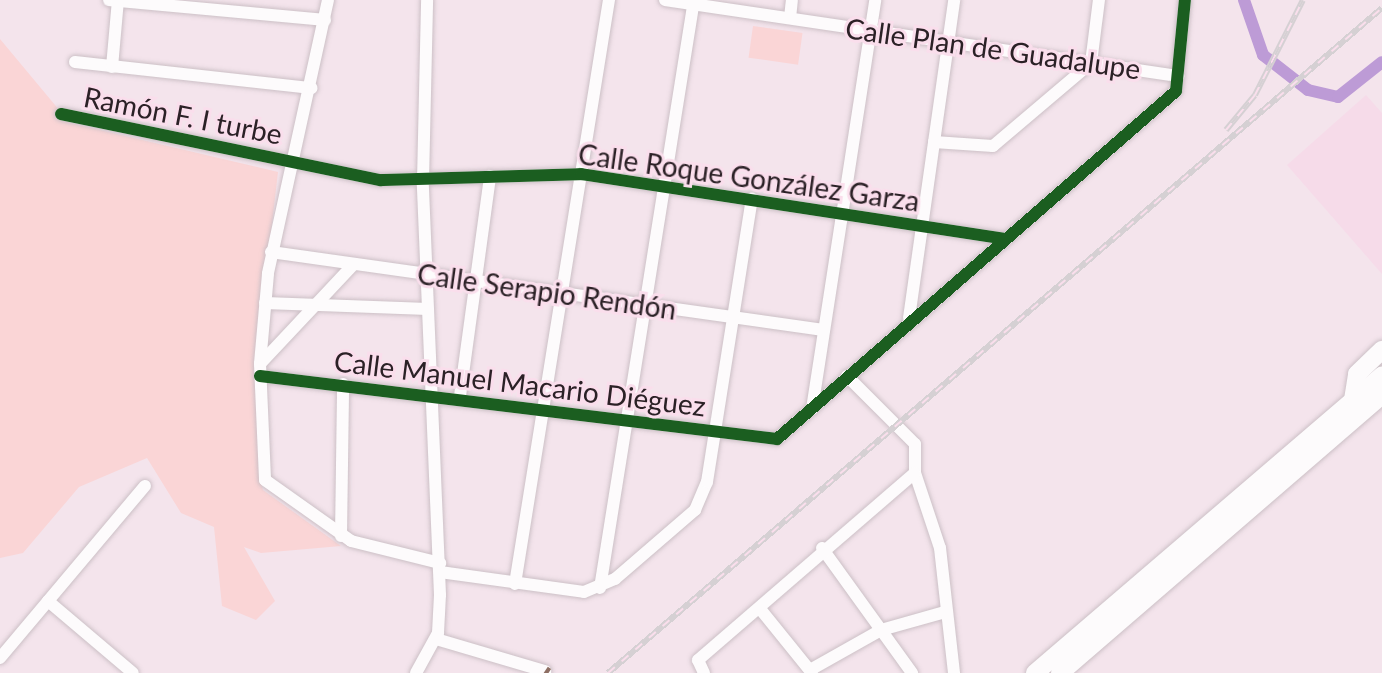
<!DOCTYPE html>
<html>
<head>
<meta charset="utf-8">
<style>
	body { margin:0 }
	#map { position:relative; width:1382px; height:673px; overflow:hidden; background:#f4e4ec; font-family:Lato,sans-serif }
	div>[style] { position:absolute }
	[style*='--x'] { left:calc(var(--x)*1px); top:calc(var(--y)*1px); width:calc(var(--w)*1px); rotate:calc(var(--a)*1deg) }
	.built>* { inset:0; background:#f6dbe9 }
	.green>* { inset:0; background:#fad5d6; transform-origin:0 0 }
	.canal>* { height:12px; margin:-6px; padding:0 6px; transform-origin:6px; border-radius:6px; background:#bd9bd6 }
	.roads { filter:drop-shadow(0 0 2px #ccc0c6) drop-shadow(0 0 2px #ccc0c6) }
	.minor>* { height:12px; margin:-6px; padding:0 6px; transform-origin:6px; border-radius:6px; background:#fdfbfc }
	.highway>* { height:18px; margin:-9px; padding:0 9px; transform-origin:9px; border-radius:9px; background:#fdfbfc }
	.rail>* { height:6px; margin-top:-3px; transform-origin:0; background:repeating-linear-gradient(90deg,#fadeec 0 9px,#d5d0d3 0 18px); box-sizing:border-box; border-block:2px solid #d5d0d3 }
	.quiet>* { height:10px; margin-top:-5px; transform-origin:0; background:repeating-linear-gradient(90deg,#8d6e63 0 20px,transparent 0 30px) }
	.cycleway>* { height:12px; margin:-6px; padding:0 6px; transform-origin:6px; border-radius:6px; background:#1b5e20 }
	span { translate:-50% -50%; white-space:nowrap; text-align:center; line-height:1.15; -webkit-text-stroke:6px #fadeec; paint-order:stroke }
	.street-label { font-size:28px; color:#2b2126 }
</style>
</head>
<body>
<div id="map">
	<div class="built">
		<div style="clip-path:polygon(1366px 95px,1382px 113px,1382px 274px,1287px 165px)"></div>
	</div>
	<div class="green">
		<div style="left:753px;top:26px;width:50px;height:32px;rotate:8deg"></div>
		<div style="clip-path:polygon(0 39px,70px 123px,278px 172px,259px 336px,260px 477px,263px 490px,341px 546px,261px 553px,244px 547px,275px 601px,256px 620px,222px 606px,214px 527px,181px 513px,147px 458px,79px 487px,23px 553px,0 558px)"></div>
	</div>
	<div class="canal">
		<div style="--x:1244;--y:0;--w:58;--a:70.9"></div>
		<div style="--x:1263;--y:55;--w:57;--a:37.9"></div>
		<div style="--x:1308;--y:90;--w:31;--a:13"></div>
		<div style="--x:1338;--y:97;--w:56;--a:-38.5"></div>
	</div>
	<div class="roads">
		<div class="minor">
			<div style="--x:109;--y:0;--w:217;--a:5.3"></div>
			<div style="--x:328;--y:0;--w:280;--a:102.4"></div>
			<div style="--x:268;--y:274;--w:90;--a:95.1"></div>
			<div style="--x:260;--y:364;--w:116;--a:87.5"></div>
			<div style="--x:265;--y:480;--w:105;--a:35.3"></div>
			<div style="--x:351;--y:541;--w:92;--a:13.9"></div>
			<div style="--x:665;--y:0;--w:519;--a:8.43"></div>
			<div style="--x:790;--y:18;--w:18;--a:-84"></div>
			<div style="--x:75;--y:62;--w:238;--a:6.3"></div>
			<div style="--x:112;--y:67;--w:67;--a:-84.9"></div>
			<div style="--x:61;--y:114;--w:327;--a:11.7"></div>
			<div style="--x:381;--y:180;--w:200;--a:-1.7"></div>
			<div style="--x:581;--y:174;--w:428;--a:8.7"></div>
			<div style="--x:934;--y:142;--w:59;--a:3.9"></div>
			<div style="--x:993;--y:146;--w:128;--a:-40.3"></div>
			<div style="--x:1091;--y:63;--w:64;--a:-82.8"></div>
			<div style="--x:271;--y:252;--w:558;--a:8.03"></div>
			<div style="--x:265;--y:303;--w:163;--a:2.1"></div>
			<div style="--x:909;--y:318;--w:321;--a:-81.9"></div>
			<div style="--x:260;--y:364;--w:137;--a:-46.8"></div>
			<div style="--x:260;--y:376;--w:521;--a:6.95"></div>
			<div style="--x:777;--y:439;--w:529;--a:-41.09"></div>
			<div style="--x:1176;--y:91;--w:91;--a:-84.4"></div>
			<div style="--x:847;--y:376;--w:96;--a:45"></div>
			<div style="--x:915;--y:444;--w:29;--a:90"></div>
			<div style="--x:915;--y:473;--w:79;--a:71.6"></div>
			<div style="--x:940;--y:548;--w:126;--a:83.6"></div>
			<div style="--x:460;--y:396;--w:222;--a:-82.2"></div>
			<div style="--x:812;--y:409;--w:414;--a:-81.2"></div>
			<div style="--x:341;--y:536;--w:152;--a:-89.2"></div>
			<div style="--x:822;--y:548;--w:154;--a:54.2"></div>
			<div style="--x:440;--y:572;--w:145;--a:7.9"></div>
			<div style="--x:584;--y:592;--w:34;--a:-23"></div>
			<div style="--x:615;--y:579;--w:106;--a:-40.8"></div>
			<div style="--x:695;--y:510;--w:30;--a:-67"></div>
			<div style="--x:707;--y:482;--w:287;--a:-81"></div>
			<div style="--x:515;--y:584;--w:592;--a:-80.86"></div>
			<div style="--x:600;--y:588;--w:595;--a:-80.92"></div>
			<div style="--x:48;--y:601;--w:111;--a:40.3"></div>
			<div style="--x:761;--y:610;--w:81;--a:51"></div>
			<div style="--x:436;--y:639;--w:114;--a:16.4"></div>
			<div style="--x:0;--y:658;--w:225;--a:-49.9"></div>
			<div style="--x:810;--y:670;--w:81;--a:-29.4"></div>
			<div style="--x:881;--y:630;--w:66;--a:-15.7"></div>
			<div style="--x:416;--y:673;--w:46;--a:-61.2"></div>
			<div style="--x:438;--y:633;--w:38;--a:-87"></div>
			<div style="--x:440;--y:595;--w:414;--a:-92.4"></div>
			<div style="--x:423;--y:181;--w:181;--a:-88.7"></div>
			<div style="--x:704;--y:673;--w:14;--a:-115"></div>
			<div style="--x:698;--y:660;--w:286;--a:-40.8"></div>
		</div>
		<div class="highway">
			<div style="--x:1353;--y:400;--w:26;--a:-81"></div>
			<div style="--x:1357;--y:374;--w:35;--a:-44"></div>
			<div style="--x:1035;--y:673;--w:457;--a:-40.6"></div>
			<div style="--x:1060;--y:673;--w:425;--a:-40.8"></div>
		</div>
	</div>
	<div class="rail">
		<div style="--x:1226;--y:130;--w:45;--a:-50.4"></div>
		<div style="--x:1255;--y:95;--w:106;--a:-63.2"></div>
		<div style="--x:608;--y:673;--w:1020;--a:-40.67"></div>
	</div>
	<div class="quiet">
		<div style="--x:545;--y:671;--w:4;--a:34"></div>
	</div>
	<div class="cycleway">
		<div style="--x:61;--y:114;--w:327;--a:11.7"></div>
		<div style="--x:381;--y:180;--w:200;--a:-1.7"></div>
		<div style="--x:581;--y:174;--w:428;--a:8.7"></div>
		<div style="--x:260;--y:376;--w:521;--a:6.95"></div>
		<div style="--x:777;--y:439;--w:529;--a:-41.09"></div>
		<div style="--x:1176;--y:91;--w:91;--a:-84.4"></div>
	</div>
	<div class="street-label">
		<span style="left:993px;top:48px;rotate:8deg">Calle Plan de Guadalupe</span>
		<span style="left:183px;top:115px;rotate:11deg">Ramón F. I turbe</span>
		<span style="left:749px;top:177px;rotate:8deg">Calle Roque González Garza</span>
		<span style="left:547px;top:291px;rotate:8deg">Calle Serapio Rendón</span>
		<span style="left:520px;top:383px;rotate:7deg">Calle Manuel Macario Diéguez</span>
	</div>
</div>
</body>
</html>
